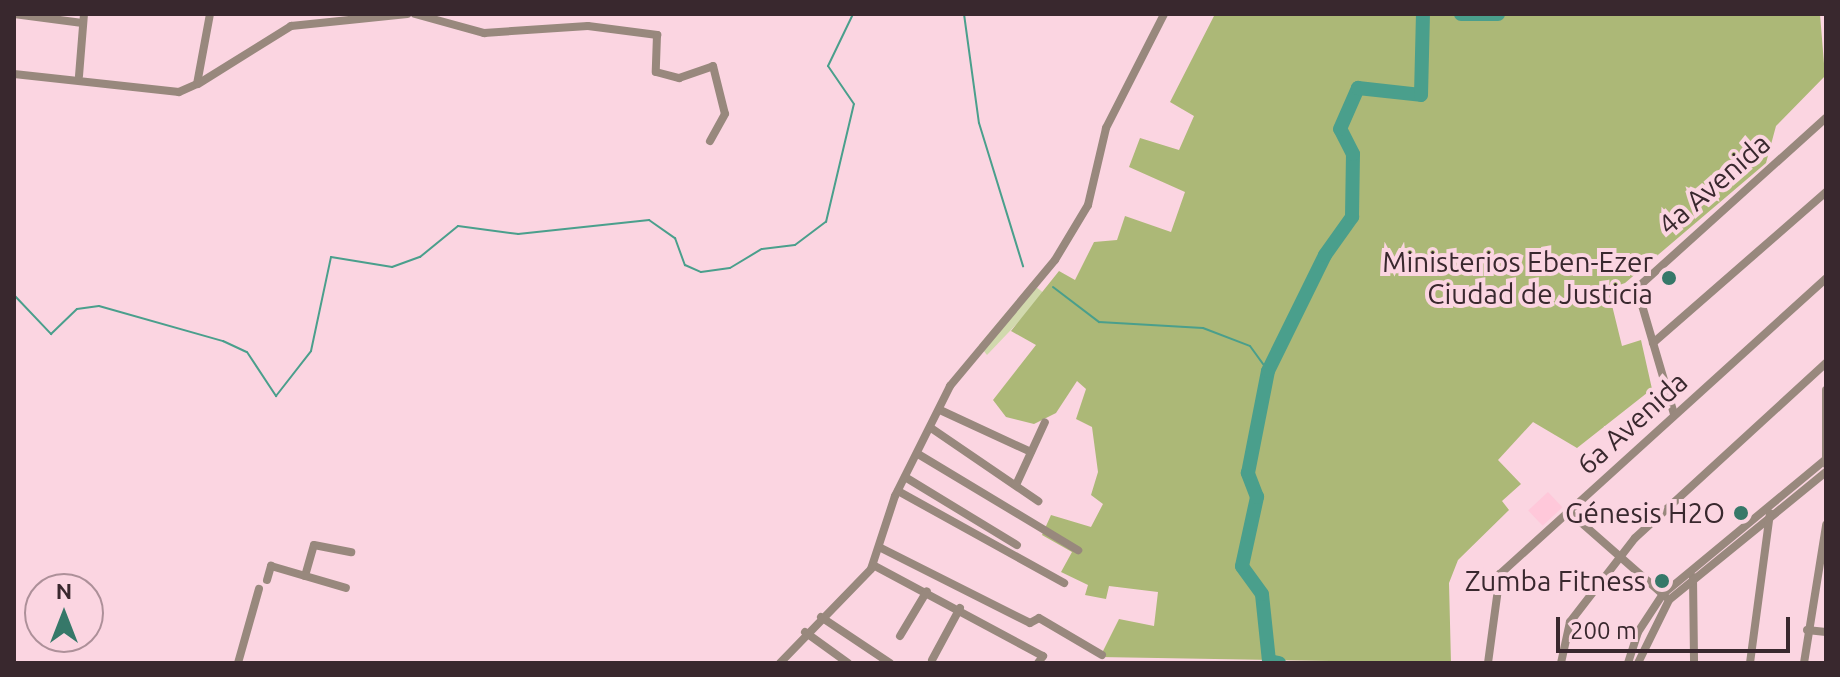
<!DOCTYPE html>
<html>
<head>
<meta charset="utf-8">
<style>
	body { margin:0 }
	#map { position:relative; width:1840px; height:677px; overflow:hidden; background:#fbd5e1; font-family:Ubuntu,sans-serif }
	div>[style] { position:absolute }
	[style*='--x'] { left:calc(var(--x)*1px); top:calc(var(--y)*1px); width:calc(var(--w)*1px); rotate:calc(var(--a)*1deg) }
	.built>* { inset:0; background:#ffc8da; transform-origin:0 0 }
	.green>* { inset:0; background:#d1d9ad }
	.forest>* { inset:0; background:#acb877 }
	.stream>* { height:2px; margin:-1px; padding:0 1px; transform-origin:1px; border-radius:1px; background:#4a9f8c }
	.river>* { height:14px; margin:-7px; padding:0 7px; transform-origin:7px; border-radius:7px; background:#4a9f8c }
	.minor>* { height:8px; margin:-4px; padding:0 4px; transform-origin:4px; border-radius:4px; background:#98887d }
	.dots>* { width:22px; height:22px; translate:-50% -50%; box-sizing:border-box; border:4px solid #fbd5e1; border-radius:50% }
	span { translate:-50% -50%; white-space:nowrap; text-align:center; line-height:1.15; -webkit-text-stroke:8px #fbd5e1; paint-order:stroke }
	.street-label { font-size:28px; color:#39282e }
	.poi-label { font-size:28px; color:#39282e }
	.right { translate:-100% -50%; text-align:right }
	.frame { position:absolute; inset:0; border:16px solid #39282e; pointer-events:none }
	.north { position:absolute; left:24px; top:573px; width:80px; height:80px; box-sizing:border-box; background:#fbd5e1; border:2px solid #ad9099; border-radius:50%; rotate:0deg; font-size:22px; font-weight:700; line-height:32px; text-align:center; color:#39282e }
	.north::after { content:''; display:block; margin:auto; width:28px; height:36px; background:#367869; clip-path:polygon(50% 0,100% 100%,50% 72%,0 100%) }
	.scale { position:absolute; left:1556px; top:617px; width:234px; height:36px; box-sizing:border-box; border:4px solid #39282e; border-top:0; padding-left:10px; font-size:24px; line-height:28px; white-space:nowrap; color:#39282e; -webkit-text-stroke:6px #fbd5e1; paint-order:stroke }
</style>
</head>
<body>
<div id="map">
	<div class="built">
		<div style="left:1548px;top:492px;width:21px;height:27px;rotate:47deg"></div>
	</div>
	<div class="green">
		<div style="clip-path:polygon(1031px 283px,1045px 294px,987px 355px,979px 345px)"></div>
	</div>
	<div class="forest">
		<div style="clip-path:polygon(1215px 14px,1820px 14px,1825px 76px,1776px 126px,1766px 163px,1625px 283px,1608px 289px,1622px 346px,1641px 340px,1652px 389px,1577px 448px,1533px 422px,1498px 460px,1521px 484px,1502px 501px,1509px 510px,1458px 560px,1449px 583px,1451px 663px,1100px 657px,1119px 619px,1154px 626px,1158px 592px,1109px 586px,1106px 599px,1085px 595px,1088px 585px,1061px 572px,1072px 552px,1042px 535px,1051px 515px,1091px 527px,1103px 504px,1091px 495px,1098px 472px,1092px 427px,1076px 419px,1086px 389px,1077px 381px,1056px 413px,1034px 424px,1006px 417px,993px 400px,1036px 345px,1011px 331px,1059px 271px,1075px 280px,1094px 242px,1117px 240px,1125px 216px,1171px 232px,1185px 192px,1129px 167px,1140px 138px,1179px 150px,1194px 116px,1170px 102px)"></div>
	</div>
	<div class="stream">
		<div style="--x:964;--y:14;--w:110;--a:82.2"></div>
		<div style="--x:979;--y:123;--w:150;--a:72.9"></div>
		<div style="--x:1053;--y:287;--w:58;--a:37.3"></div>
		<div style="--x:1099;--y:322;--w:104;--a:3.3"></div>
		<div style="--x:1203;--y:328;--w:50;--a:21"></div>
		<div style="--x:1250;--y:346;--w:31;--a:54"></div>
		<div style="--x:14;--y:295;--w:54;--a:46.5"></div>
		<div style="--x:51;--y:334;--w:36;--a:-44"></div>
		<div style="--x:77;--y:309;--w:22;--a:-8"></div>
		<div style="--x:99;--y:306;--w:129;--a:15.8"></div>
		<div style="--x:223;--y:341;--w:26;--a:25"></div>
		<div style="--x:247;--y:352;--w:53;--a:56.6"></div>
		<div style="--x:276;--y:396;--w:57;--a:-52.1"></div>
		<div style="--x:311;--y:351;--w:96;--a:-78"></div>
		<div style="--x:331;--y:257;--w:62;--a:9.3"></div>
		<div style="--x:392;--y:267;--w:30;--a:-20"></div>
		<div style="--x:420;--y:257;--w:49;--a:-39.2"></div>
		<div style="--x:458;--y:226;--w:61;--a:7.6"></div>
		<div style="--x:518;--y:234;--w:132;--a:-6.1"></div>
		<div style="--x:649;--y:220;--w:32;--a:35"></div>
		<div style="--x:675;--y:238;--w:29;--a:70"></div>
		<div style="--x:685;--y:265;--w:17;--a:24"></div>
		<div style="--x:701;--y:272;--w:29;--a:-8"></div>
		<div style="--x:730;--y:268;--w:37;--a:-31"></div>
		<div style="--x:762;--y:249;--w:33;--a:-7"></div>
		<div style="--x:795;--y:245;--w:39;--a:-37"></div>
		<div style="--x:826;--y:222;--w:121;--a:-76.7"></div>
		<div style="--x:854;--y:104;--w:46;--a:-124.4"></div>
		<div style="--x:828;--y:66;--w:58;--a:-64.3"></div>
	</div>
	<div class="river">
		<div style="--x:1461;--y:14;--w:37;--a:0"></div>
		<div style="--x:1279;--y:663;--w:10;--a:-169"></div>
		<div style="--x:1269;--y:661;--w:67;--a:-96"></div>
		<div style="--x:1262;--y:594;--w:34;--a:-126"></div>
		<div style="--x:1242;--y:566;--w:71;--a:-77.7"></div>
		<div style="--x:1257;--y:497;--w:26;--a:-111"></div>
		<div style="--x:1248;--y:473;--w:104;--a:-78.9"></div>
		<div style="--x:1268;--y:371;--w:129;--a:-63.8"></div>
		<div style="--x:1325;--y:255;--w:47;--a:-54.6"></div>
		<div style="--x:1352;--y:217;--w:63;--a:-89.1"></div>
		<div style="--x:1353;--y:154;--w:28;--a:-117"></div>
		<div style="--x:1340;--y:129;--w:45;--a:-66.3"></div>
		<div style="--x:1358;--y:88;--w:63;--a:6.3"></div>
		<div style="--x:1421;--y:95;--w:81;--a:-88.6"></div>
	</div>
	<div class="minor">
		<div style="--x:14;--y:14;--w:69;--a:7.5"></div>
		<div style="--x:415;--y:14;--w:72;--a:15.4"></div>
		<div style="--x:484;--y:33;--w:104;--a:-3.9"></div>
		<div style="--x:588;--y:26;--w:70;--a:7.4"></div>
		<div style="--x:657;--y:35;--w:37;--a:92"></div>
		<div style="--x:656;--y:72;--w:24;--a:15"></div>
		<div style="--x:679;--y:78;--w:36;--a:-19"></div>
		<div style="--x:713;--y:66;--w:49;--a:76"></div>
		<div style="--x:725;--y:114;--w:31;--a:119"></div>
		<div style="--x:14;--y:74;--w:166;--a:6.2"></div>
		<div style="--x:179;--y:92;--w:20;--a:-24"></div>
		<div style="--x:197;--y:84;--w:71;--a:-79.5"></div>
		<div style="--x:79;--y:76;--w:62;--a:-85.4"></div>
		<div style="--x:198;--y:84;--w:110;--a:-31.9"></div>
		<div style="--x:291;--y:26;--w:117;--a:-5.9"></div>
		<div style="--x:1653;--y:343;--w:230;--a:-41.1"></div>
		<div style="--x:1826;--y:390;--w:74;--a:90"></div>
		<div style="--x:940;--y:410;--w:100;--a:24.8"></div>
		<div style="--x:1674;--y:414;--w:131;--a:-106.4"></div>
		<div style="--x:1637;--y:288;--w:254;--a:-42"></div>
		<div style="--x:931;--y:428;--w:130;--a:34.3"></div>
		<div style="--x:918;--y:454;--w:187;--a:31"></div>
		<div style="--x:905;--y:477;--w:131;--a:31.3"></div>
		<div style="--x:1016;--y:485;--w:69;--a:-65.3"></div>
		<div style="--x:898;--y:491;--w:190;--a:29"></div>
		<div style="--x:1568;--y:511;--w:130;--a:41.3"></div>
		<div style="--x:879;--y:547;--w:169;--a:26.7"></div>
		<div style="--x:1030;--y:623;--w:10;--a:-29"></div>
		<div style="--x:1039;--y:618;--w:73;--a:30.4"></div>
		<div style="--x:873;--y:565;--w:193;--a:28.2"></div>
		<div style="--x:1043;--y:656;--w:9;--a:126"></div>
		<div style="--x:305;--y:576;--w:32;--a:-74"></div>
		<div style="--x:314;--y:545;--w:38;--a:11"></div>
		<div style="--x:1693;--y:577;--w:86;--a:89.3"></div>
		<div style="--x:267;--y:580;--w:15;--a:-74"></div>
		<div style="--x:271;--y:566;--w:78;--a:16.3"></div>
		<div style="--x:821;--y:617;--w:83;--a:33.7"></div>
		<div style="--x:1807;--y:630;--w:19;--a:6"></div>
		<div style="--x:805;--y:632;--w:53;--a:35.8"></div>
		<div style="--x:900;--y:636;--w:52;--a:-59"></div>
		<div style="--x:932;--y:660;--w:59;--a:-61.7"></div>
		<div style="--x:238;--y:663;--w:77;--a:-74.2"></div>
		<div style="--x:780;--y:663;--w:131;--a:-45.9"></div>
		<div style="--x:871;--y:569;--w:77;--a:-71.8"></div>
		<div style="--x:895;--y:496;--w:123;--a:-63.4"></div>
		<div style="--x:950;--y:386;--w:164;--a:-50.2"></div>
		<div style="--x:1055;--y:260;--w:64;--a:-59"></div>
		<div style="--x:1088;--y:205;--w:79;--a:-76.8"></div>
		<div style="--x:1106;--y:128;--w:128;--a:-63"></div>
		<div style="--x:1488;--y:663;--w:90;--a:-82.3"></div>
		<div style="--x:1500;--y:574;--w:440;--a:-42.2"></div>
		<div style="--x:1561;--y:663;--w:42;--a:-77.6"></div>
		<div style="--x:1570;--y:622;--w:106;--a:-52.3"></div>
		<div style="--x:1635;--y:538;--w:259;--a:-42.5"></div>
		<div style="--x:1628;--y:663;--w:33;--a:-72"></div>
		<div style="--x:1638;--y:632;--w:45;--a:-56.7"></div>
		<div style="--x:1663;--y:594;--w:212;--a:-39.6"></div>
		<div style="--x:1638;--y:663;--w:70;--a:-63.8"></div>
		<div style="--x:1669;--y:600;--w:203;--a:-39.2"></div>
		<div style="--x:1750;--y:663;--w:151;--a:-82.4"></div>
		<div style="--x:1804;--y:663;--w:140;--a:-80.9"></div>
	</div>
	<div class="dots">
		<div style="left:1669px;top:278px;background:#367869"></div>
		<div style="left:1741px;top:513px;background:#367869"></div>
		<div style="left:1662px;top:581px;background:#367869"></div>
	</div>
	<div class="street-label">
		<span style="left:1714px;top:184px;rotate:-41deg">4a Avenida</span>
		<span style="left:1632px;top:423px;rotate:-42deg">6a Avenida</span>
	</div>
	<div class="poi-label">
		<span class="right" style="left:1653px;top:278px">Ministerios Eben-Ezer<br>Ciudad de Justicia</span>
		<span class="right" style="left:1725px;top:513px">Génesis H2O</span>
		<span class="right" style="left:1646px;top:581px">Zumba Fitness</span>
	</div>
	<div class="frame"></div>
	<div class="north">N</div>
	<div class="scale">200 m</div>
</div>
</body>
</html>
